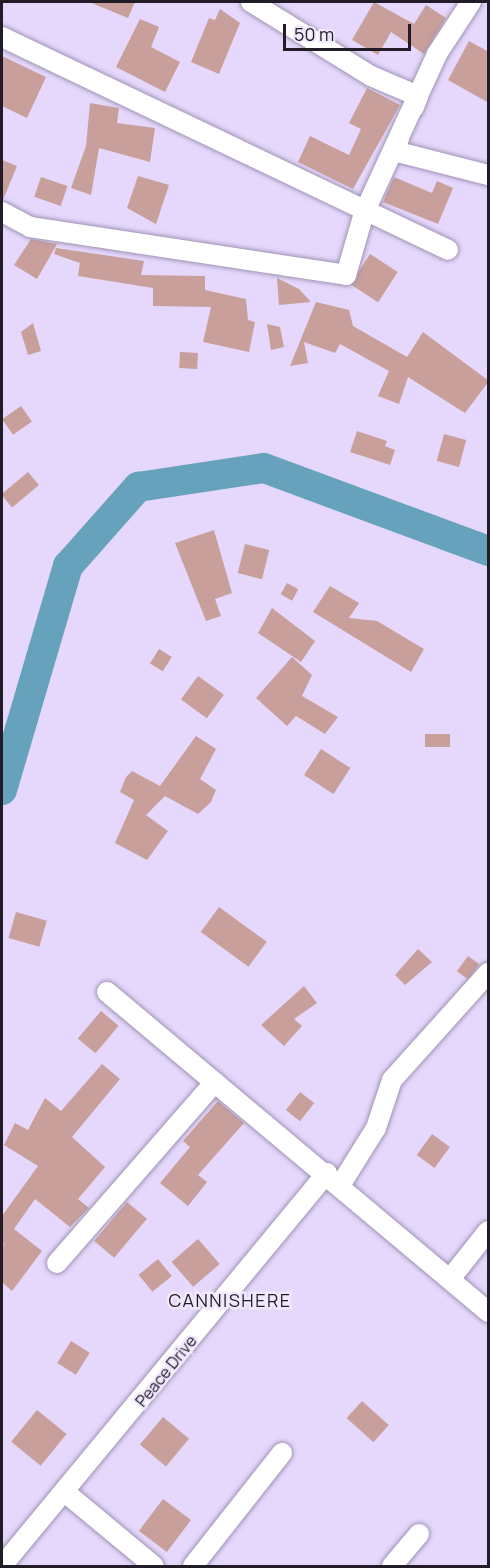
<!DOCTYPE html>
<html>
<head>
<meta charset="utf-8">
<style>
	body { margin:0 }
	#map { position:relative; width:490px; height:1568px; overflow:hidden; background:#e5d8fc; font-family:Manrope,sans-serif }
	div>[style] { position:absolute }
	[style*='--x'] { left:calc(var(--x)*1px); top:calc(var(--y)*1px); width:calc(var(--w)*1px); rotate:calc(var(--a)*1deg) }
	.river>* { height:30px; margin:-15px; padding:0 15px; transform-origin:15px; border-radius:15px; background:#67a2bd }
	.building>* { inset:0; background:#c89f9b; transform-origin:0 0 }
	.roads { filter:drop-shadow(0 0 2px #9f93b4) drop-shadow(0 0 2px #9f93b4) }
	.minor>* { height:20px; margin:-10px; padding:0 10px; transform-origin:10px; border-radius:10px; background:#fff }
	span { translate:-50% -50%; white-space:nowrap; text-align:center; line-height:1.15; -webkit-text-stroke:5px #f0e8fe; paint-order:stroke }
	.street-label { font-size:16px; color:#211c28 }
	.neighbourhood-label { font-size:18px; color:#211c28; letter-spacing:1.5px }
	.frame { position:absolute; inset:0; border:3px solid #211c28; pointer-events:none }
	.scale { position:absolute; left:283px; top:24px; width:128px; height:27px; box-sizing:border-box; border:3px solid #211c28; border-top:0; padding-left:8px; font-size:18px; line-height:21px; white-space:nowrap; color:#211c28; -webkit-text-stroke:4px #f0e8fe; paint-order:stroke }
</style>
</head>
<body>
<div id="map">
	<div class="river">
		<div style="--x:2;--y:790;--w:234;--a:-73.6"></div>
		<div style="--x:68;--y:566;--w:106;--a:-48.5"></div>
		<div style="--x:138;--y:487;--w:127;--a:-8.6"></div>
		<div style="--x:264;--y:468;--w:239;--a:20.3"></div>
	</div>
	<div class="building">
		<div style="clip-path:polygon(89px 2px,135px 2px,128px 18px)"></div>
		<div style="clip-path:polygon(374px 2px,414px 24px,426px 5px,446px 18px,424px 54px,391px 32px,378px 55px,352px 40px)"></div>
		<div style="clip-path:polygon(220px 9px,240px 23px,219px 74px,191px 62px,209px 18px,215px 20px)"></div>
		<div style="clip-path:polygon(140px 19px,159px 27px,151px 47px,180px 62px,165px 92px,116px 67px)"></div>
		<div style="clip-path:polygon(469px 41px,489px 52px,489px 103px,448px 80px)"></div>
		<div style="clip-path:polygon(2px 56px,46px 77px,27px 118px,2px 106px)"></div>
		<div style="clip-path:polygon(367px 88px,400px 105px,353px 189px,298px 162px,310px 136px,349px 155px,361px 129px,349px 123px)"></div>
		<div style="clip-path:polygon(90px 103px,119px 108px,117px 123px,155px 128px,150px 162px,99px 148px,91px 195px,71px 188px,86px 146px)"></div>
		<div style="clip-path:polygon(2px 160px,17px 166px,3px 200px,2px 200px)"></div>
		<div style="clip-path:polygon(138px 176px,169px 185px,156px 224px,127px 208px)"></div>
		<div style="left:41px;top:177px;width:28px;height:21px;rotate:19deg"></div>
		<div style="clip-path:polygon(394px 177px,432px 193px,437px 181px,453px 188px,438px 224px,383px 202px)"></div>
		<div style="clip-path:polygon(31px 239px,57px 244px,37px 279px,14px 265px)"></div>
		<div style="clip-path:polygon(56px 248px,144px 261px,141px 275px,205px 276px,205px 290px,246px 299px,248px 320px,255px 322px,249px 352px,203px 342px,211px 307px,153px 306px,153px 288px,78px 276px,80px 263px,54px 254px)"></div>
		<div style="left:370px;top:254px;width:33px;height:36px;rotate:33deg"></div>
		<div style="clip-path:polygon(277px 278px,299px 289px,311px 302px,279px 305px)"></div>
		<div style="clip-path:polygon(316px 302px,349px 310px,353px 326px,407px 357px,423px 332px,489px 381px,465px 413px,408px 377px,399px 404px,378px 396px,389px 371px,340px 344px,335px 353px,304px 342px,308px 363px,290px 366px)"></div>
		<div style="clip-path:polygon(33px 323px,41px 351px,28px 355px,21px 332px)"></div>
		<div style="clip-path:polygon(267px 324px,280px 327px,284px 347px,271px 350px)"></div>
		<div style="left:180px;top:352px;width:18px;height:16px;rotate:3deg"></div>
		<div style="left:21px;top:406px;width:19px;height:23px;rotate:55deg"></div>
		<div style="clip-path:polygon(357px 431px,387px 441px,385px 446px,395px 450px,390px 465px,350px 452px)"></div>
		<div style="left:444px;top:434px;width:23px;height:28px;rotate:15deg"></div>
		<div style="left:28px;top:472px;width:17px;height:35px;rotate:50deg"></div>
		<div style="clip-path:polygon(214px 530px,232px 593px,215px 599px,221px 616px,206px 621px,175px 543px)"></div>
		<div style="left:245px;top:544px;width:25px;height:30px;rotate:14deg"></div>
		<div style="left:287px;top:583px;width:13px;height:13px;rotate:29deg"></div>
		<div style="clip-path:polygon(330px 586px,359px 603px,349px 618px,377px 621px,424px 649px,411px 672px,313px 612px)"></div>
		<div style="clip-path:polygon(272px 608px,315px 641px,301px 662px,258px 633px)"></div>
		<div style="left:159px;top:649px;width:15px;height:17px;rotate:32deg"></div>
		<div style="clip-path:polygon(292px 657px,312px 675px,302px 696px,338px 717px,325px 734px,296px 716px,287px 726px,256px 698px)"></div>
		<div style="left:198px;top:676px;width:32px;height:29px;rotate:36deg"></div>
		<div style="left:425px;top:734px;width:25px;height:13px"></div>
		<div style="clip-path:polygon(196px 736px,216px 749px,200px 779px,216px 790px,211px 802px,198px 814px,165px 796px,146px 815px,168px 831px,147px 860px,115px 843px,134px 800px,120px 792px,126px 777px,132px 771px,160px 786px)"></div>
		<div style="left:321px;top:749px;width:35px;height:31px;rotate:33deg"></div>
		<div style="left:219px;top:907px;width:59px;height:31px;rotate:36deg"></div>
		<div style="left:16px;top:912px;width:32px;height:27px;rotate:16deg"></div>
		<div style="clip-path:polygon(418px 949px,432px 962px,405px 985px,395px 975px)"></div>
		<div style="left:468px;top:956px;width:14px;height:19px;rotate:36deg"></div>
		<div style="clip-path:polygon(304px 986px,317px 1003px,294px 1019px,302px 1026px,284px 1046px,261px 1025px)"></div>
		<div style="left:101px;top:1011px;width:23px;height:36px;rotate:40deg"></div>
		<div style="clip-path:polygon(102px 1064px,120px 1079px,72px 1137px,105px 1167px,78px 1199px,89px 1208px,70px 1227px,35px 1199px,14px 1229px,42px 1251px,12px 1291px,2px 1282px,2px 1248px,8px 1240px,2px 1247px,2px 1216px,38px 1166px,4px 1145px,15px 1123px,28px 1130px,45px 1098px,61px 1111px)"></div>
		<div style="left:300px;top:1092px;width:18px;height:23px;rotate:38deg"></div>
		<div style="clip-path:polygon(218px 1101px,244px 1123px,198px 1175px,207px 1182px,188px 1206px,160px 1183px,190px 1147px,183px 1141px)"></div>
		<div style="left:432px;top:1134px;width:22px;height:26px;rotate:36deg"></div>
		<div style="left:127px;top:1202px;width:26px;height:51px;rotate:40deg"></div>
		<div style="left:198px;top:1239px;width:33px;height:35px;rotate:49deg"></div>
		<div style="left:158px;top:1259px;width:22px;height:25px;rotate:51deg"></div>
		<div style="left:71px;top:1341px;width:22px;height:26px;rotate:32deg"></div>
		<div style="left:362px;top:1401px;width:36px;height:23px;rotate:42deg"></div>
		<div style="left:37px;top:1410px;width:38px;height:41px;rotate:39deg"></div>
		<div style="left:163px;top:1417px;width:34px;height:36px;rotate:40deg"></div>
		<div style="left:163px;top:1499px;width:35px;height:40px;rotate:37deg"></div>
	</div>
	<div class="roads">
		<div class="minor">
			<div style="--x:251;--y:2;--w:141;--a:31.7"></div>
			<div style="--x:371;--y:76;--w:51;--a:23.1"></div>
			<div style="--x:418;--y:96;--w:12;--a:110"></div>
			<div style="--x:2;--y:37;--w:494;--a:25.5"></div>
			<div style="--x:399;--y:139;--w:13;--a:113"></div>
			<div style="--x:394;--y:151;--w:97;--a:14.3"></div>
			<div style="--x:2;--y:212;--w:32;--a:28"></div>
			<div style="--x:30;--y:227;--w:320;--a:8.6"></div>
			<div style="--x:346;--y:275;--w:65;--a:-73.8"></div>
			<div style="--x:364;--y:213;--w:175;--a:-65.3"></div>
			<div style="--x:437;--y:54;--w:62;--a:-56.8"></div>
			<div style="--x:107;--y:992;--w:498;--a:40"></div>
			<div style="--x:341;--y:1184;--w:66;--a:-58"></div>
			<div style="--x:376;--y:1128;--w:51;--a:-71.6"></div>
			<div style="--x:392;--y:1080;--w:144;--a:-48.1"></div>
			<div style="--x:57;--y:1263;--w:240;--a:-48.9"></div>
			<div style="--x:450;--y:1279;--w:61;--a:-51.6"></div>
			<div style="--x:66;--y:1493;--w:114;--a:39.7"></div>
			<div style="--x:2;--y:1566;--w:510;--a:-50.41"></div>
			<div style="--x:193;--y:1566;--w:144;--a:-51.8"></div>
			<div style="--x:392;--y:1566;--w:42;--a:-49.8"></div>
		</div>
	</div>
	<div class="street-label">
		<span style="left:166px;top:1371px;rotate:-51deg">Peace Drive</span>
	</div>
	<div class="neighbourhood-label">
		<span style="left:230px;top:1300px">CANNISHERE</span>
	</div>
	<div class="frame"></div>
	<div class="scale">50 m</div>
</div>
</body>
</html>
